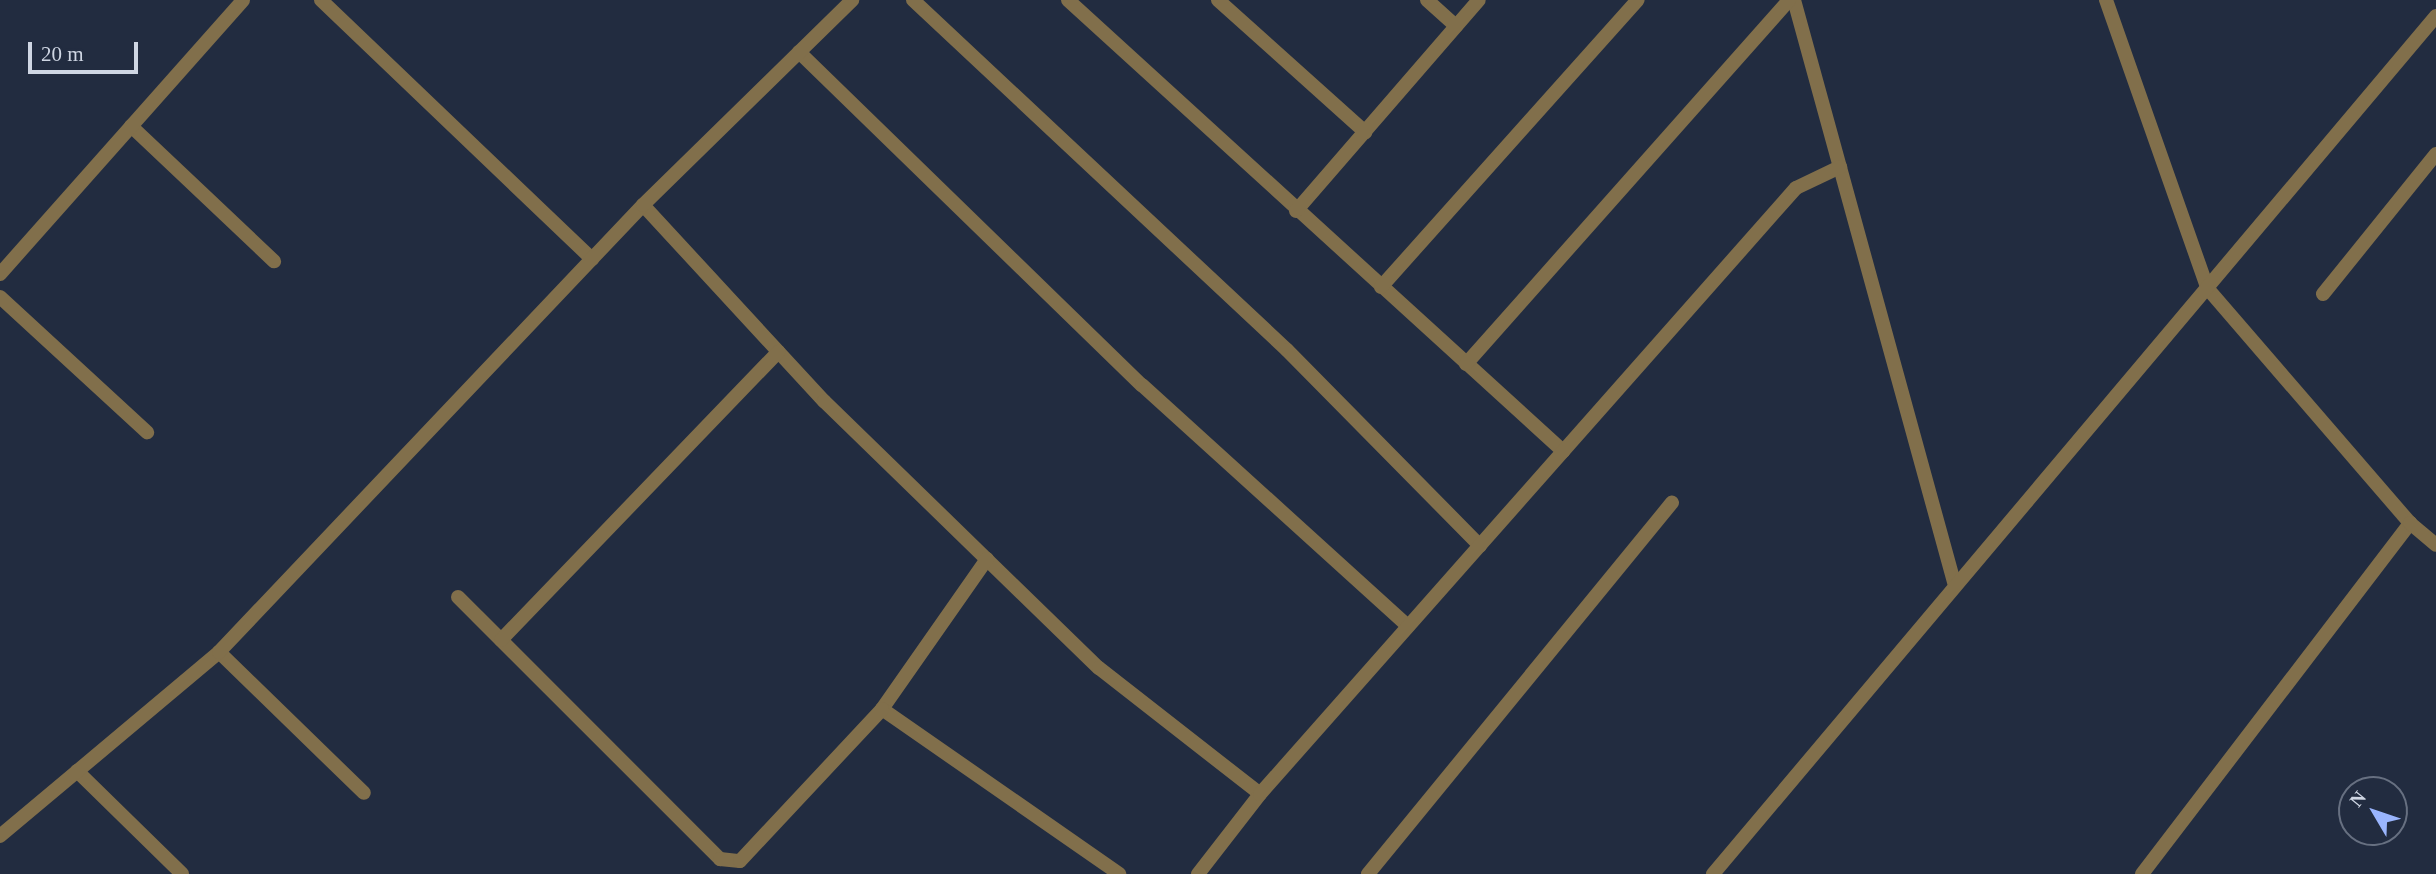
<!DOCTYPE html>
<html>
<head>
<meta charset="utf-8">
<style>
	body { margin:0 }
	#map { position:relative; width:2436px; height:874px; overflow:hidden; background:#222c40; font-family:Georgia,serif }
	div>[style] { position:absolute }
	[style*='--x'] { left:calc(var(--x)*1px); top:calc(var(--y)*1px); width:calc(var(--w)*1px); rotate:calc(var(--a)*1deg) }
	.service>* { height:14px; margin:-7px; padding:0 7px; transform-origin:7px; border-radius:7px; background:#816f4b }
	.minor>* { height:14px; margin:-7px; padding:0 7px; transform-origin:7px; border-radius:7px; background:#816f4b }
	.tertiary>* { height:14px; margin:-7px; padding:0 7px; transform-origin:7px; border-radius:7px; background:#816f4b }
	span { translate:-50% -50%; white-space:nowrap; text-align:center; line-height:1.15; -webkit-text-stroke:5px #222c40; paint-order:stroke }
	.north { position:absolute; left:2338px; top:776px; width:70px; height:70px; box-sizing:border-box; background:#222c40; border:2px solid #677081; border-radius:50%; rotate:309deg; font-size:19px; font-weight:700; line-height:28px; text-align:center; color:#cfd6e3 }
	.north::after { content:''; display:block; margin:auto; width:24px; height:32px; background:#9ab5fd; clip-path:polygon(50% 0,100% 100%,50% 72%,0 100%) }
	.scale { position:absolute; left:28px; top:42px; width:110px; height:32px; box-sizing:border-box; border:4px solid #cfd6e3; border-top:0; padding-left:9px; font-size:21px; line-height:24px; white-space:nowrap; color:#cfd6e3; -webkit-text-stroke:5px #222c40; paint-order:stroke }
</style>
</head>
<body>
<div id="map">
	<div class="service">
		<div style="--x:2323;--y:294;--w:180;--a:-51.1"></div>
		<div style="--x:219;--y:652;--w:202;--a:44.2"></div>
	</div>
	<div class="minor">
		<div style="--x:321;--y:0;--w:375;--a:43.7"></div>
		<div style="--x:913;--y:0;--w:512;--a:43.1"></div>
		<div style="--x:1287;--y:350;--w:275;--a:45.4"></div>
		<div style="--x:1068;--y:0;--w:670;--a:42.34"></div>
		<div style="--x:1218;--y:0;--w:198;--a:41.9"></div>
		<div style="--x:1427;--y:0;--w:39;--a:42"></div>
		<div style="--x:1794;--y:0;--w:604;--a:74.63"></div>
		<div style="--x:2106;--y:0;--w:306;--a:70.6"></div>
		<div style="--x:799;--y:52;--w:478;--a:44.2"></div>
		<div style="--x:1142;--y:385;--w:359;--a:42.2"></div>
		<div style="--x:131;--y:126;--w:197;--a:43.4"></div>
		<div style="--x:643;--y:205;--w:267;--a:47.3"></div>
		<div style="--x:824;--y:401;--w:383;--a:44.2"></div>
		<div style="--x:1099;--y:668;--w:204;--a:38"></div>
		<div style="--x:1296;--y:211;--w:279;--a:-49.1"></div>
		<div style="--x:0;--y:274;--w:366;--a:-48.4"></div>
		<div style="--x:1381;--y:287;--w:385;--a:-48.2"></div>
		<div style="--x:0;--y:297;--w:200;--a:42.6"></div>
		<div style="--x:1466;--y:364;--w:487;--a:-48.4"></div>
		<div style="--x:987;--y:559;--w:183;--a:125"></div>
		<div style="--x:882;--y:709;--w:289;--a:34.8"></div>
		<div style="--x:458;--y:597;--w:371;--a:45"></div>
		<div style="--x:720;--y:859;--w:20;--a:6"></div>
		<div style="--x:740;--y:861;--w:208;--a:-46.9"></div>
		<div style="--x:501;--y:640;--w:400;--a:-46.1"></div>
		<div style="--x:77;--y:771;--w:147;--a:44.4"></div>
		<div style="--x:0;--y:836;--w:286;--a:-40"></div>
		<div style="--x:219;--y:652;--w:616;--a:-46.51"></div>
		<div style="--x:643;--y:205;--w:293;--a:-44.4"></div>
		<div style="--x:1198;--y:874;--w:101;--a:-52.2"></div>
		<div style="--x:1260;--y:794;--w:809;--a:-48.51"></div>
		<div style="--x:1796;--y:188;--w:49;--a:-25.5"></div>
		<div style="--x:1368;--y:874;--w:480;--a:-50.7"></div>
		<div style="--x:2142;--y:874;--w:442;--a:-52.6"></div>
	</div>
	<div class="tertiary">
		<div style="--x:2208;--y:289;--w:309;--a:49.2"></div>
		<div style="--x:2410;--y:523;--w:34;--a:40"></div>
		<div style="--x:1713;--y:874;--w:1122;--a:-49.88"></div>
	</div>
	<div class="north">N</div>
	<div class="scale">20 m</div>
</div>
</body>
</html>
